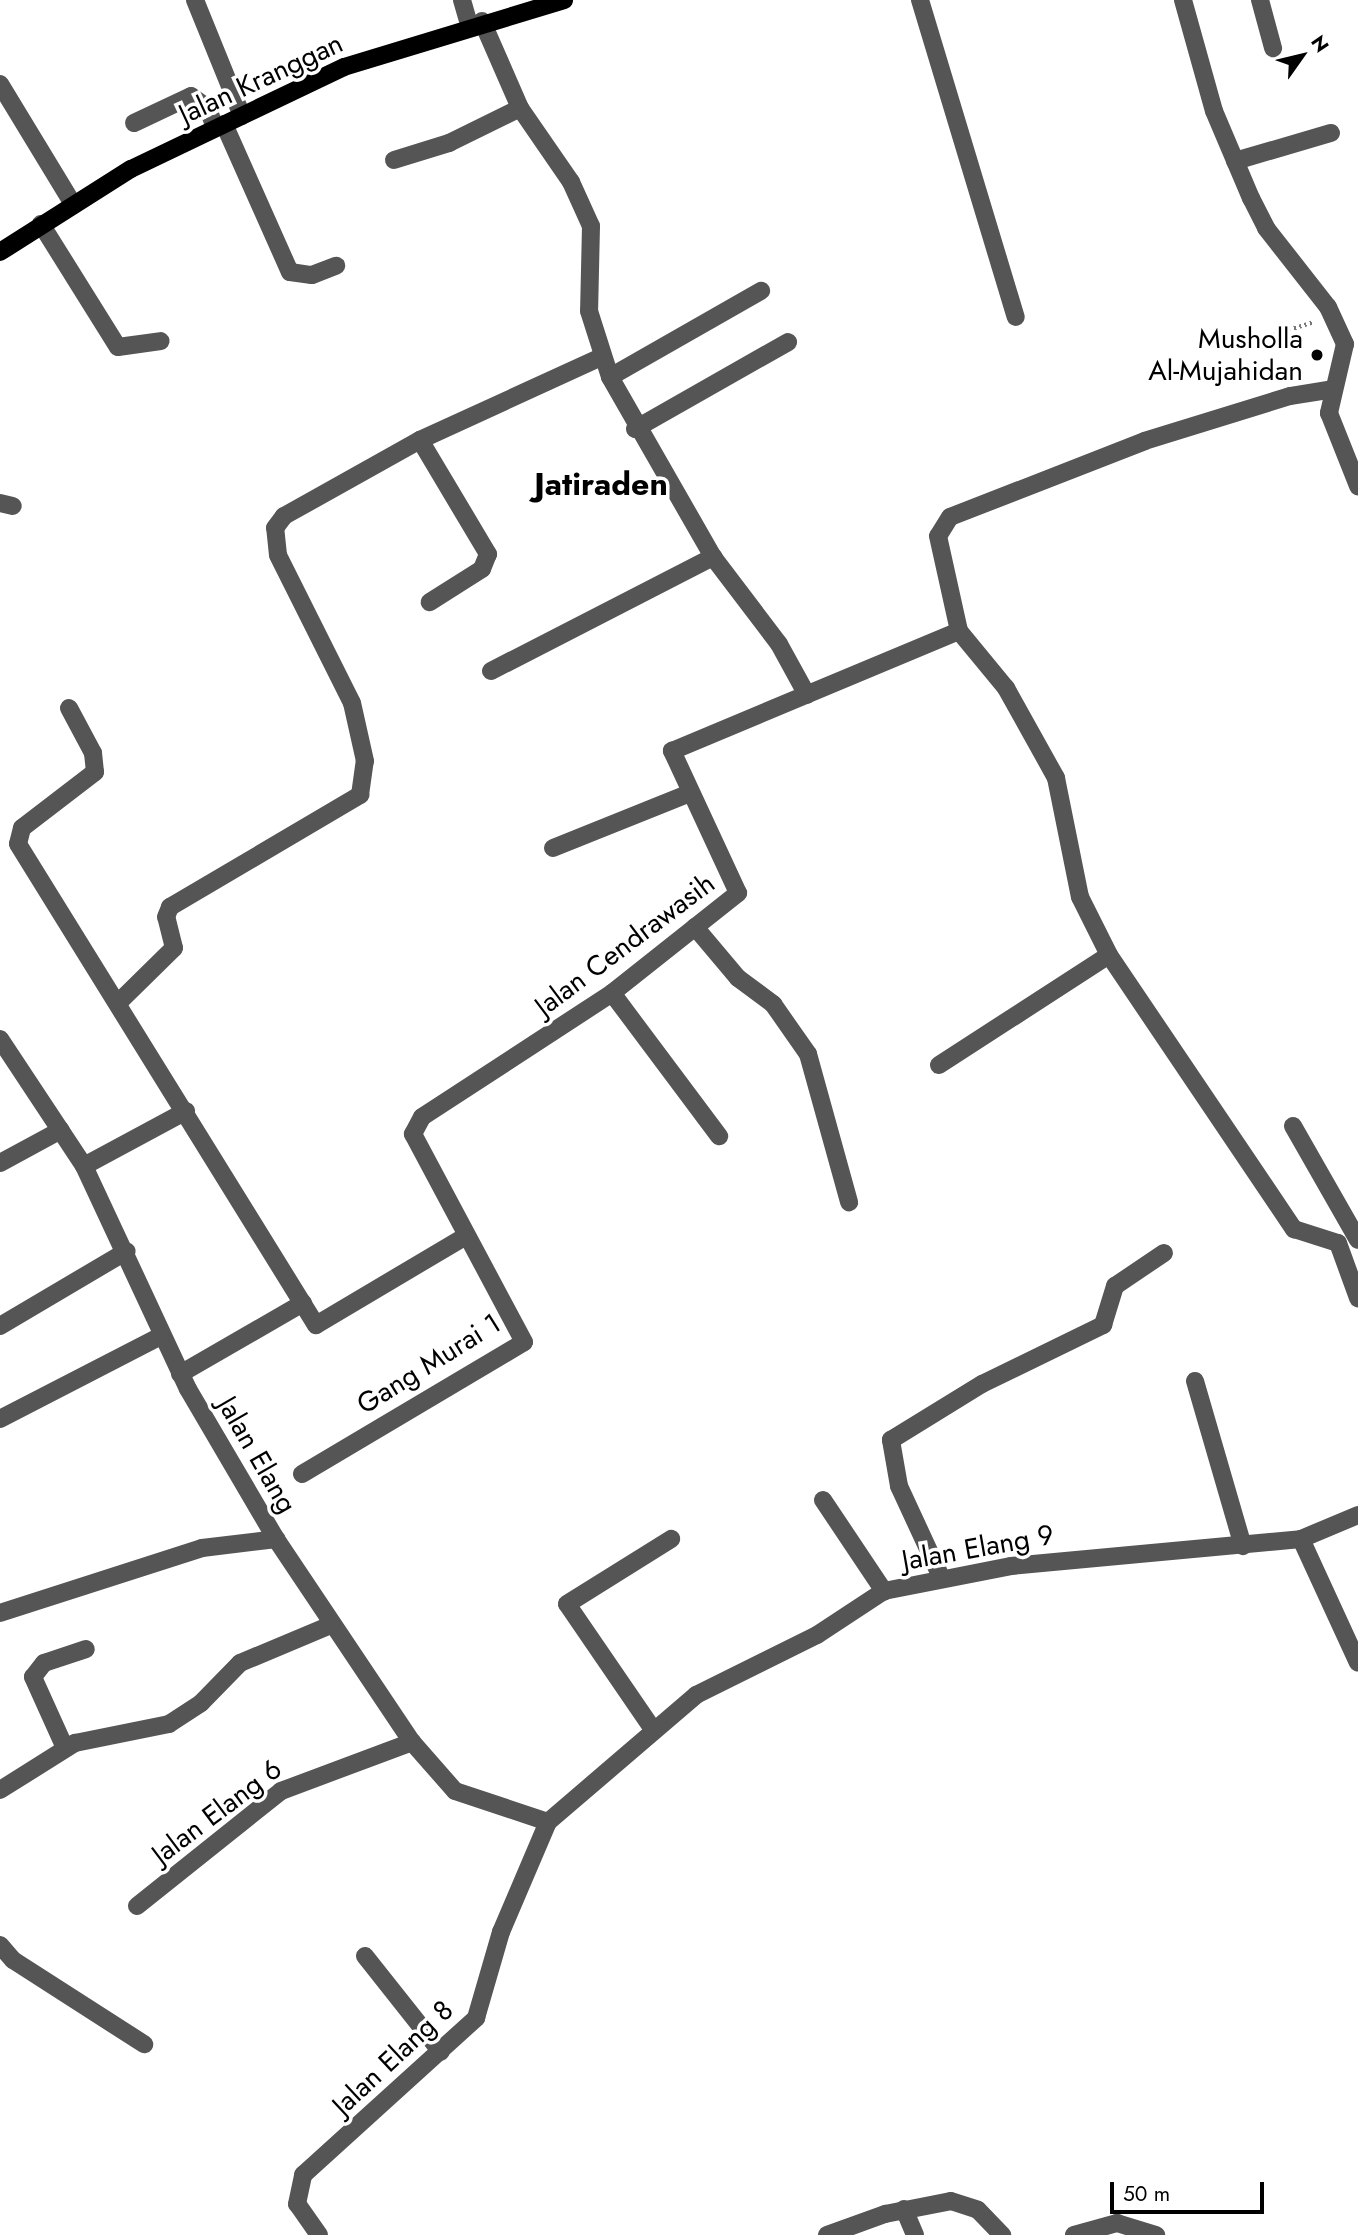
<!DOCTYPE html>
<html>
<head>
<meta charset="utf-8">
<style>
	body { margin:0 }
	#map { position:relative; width:1358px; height:2235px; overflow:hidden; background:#fff; font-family:Jost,sans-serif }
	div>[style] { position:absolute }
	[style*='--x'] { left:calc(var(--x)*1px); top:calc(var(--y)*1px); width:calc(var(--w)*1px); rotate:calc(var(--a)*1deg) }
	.path>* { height:3.5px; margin-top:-1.75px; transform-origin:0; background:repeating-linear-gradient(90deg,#777 0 2px,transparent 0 5.5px) }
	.minor>* { height:18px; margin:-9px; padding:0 9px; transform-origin:9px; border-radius:9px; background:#555 }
	.major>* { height:18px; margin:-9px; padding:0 9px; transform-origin:9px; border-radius:9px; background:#000 }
	.dots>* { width:19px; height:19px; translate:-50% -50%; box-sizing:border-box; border:4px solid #fff; border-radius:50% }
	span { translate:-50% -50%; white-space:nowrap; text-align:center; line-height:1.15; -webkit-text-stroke:7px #fff; paint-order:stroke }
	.street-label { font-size:28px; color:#000 }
	.poi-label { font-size:28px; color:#000 }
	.right { translate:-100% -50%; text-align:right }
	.quarter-label { font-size:32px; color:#000; font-weight:700 }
	.north { position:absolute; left:1267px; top:21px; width:70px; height:70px; -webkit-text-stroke:5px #fff; paint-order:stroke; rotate:56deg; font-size:19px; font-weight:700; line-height:28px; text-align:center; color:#000 }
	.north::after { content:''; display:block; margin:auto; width:24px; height:32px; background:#000; clip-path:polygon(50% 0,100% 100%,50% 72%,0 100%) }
	.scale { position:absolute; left:1110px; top:2182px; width:154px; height:32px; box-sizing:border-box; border:4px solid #000; border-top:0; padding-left:9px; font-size:21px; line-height:24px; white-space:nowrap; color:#000; -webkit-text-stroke:5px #fff; paint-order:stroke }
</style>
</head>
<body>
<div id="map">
	<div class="path">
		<div style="--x:1273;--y:335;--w:43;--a:-17.6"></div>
	</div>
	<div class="minor">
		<div style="--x:195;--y:0;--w:125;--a:67.9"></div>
		<div style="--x:462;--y:0;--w:25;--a:74"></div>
		<div style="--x:920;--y:0;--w:331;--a:73.2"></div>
		<div style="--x:1183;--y:0;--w:115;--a:74.4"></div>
		<div style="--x:1214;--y:111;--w:95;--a:67"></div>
		<div style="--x:1251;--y:198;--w:34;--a:63"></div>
		<div style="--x:1266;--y:228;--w:100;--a:51.9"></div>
		<div style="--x:1328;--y:307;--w:41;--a:65.3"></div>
		<div style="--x:1345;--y:344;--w:71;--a:103.1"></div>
		<div style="--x:1329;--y:413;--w:79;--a:68.3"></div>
		<div style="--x:1260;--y:0;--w:50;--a:74.8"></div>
		<div style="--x:482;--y:21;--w:95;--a:66.4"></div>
		<div style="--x:520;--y:108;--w:90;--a:55.4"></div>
		<div style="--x:571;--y:182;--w:48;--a:65.6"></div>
		<div style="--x:591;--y:226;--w:85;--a:91.3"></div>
		<div style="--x:589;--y:311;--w:69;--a:72.3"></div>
		<div style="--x:610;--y:377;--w:207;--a:60.2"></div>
		<div style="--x:713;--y:557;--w:109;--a:52.8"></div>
		<div style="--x:779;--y:644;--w:58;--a:61.2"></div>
		<div style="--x:0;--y:84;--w:140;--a:58.7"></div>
		<div style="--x:134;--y:123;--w:63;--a:-25.3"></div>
		<div style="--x:191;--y:96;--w:21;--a:35"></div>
		<div style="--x:208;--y:108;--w:21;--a:71"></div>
		<div style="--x:224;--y:124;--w:162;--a:66"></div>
		<div style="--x:290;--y:272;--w:22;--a:8"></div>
		<div style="--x:312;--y:275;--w:26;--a:-21"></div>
		<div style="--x:394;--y:160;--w:58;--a:-17.2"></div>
		<div style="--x:449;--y:143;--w:79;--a:-26.2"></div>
		<div style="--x:1235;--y:161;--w:100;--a:-16.3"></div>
		<div style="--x:41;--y:224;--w:145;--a:58"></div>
		<div style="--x:118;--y:347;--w:43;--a:-7.9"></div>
		<div style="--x:610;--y:377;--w:174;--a:-29.7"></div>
		<div style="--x:1334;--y:389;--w:45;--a:171"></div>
		<div style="--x:1290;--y:396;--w:152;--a:162.8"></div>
		<div style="--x:1145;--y:441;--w:209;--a:158.7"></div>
		<div style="--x:950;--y:517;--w:22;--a:122"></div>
		<div style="--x:938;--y:536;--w:97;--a:77.5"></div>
		<div style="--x:959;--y:631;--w:74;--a:50.5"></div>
		<div style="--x:1006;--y:688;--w:103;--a:60.9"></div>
		<div style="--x:1056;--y:778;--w:121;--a:78.6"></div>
		<div style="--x:1080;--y:897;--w:65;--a:63.4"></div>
		<div style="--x:1109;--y:955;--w:331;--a:56"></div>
		<div style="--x:1294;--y:1229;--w:46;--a:17.7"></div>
		<div style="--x:1338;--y:1243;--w:59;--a:70"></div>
		<div style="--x:635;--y:429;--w:176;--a:-29.6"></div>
		<div style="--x:420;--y:440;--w:133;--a:59.2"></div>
		<div style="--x:488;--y:554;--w:16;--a:112"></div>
		<div style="--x:482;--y:569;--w:62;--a:147.6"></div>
		<div style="--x:0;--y:503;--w:13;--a:13"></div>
		<div style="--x:491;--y:671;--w:250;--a:-27.2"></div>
		<div style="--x:69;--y:708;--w:51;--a:61.9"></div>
		<div style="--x:93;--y:753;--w:19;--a:84"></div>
		<div style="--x:95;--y:772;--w:92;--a:142.5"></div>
		<div style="--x:22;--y:828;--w:16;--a:104"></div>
		<div style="--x:18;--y:844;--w:566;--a:58.22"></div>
		<div style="--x:316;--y:1325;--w:174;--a:-30.7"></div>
		<div style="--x:553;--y:848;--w:148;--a:-21.9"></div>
		<div style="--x:695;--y:927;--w:67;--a:49.9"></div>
		<div style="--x:738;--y:978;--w:44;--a:36.6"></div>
		<div style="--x:773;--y:1004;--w:61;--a:55"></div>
		<div style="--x:808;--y:1054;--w:154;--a:74.5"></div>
		<div style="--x:612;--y:993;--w:179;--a:53.2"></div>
		<div style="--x:119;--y:1002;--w:77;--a:-44.5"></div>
		<div style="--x:174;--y:948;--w:32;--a:-104"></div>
		<div style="--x:166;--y:917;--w:11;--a:-68"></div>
		<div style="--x:170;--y:907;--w:221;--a:-30.5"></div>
		<div style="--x:360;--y:795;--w:34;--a:-82"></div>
		<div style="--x:365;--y:761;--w:59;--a:-102.6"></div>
		<div style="--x:352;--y:703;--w:165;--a:-116.6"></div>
		<div style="--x:278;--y:555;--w:27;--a:-96"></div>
		<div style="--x:275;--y:528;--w:15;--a:-53"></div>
		<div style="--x:284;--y:516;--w:156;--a:-29.2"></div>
		<div style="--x:420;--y:440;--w:199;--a:-24.6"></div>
		<div style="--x:0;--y:1039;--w:152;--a:56.5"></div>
		<div style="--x:84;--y:1166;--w:246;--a:65"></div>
		<div style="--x:188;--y:1389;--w:174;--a:59.6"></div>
		<div style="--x:276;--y:1539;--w:244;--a:56.2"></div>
		<div style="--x:412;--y:1742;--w:65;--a:48.7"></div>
		<div style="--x:455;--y:1791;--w:98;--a:18.4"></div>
		<div style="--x:939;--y:1065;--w:202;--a:-32.9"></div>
		<div style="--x:1293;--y:1126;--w:131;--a:60.3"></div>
		<div style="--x:0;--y:1163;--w:69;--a:-28.4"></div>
		<div style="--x:84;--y:1166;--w:116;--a:-28.3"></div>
		<div style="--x:0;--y:1326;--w:147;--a:-30.6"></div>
		<div style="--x:180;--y:1374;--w:142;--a:-30"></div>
		<div style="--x:1195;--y:1381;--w:172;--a:73.8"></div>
		<div style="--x:0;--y:1419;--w:181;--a:-27.3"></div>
		<div style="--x:302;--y:1474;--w:258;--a:-30.7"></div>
		<div style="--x:524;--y:1342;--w:236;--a:-118.1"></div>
		<div style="--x:413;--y:1134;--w:19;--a:-62"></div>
		<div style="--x:422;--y:1117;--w:227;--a:-33.1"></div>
		<div style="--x:612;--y:993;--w:161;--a:-38.4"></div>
		<div style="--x:738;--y:893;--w:157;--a:-114.9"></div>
		<div style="--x:672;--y:751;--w:311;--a:-22.7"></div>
		<div style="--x:823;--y:1500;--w:110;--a:56.2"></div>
		<div style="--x:1301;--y:1539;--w:136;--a:65.3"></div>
		<div style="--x:941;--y:1577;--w:100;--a:-114.8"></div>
		<div style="--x:899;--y:1486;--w:47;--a:-99.9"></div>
		<div style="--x:891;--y:1440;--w:107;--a:-31.6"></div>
		<div style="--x:982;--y:1384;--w:135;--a:-26"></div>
		<div style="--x:1103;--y:1325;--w:41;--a:-72.9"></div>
		<div style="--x:1115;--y:1286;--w:59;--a:-34"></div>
		<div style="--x:0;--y:1613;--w:212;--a:-17.8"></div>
		<div style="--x:202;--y:1548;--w:75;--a:-6.9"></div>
		<div style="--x:652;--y:1728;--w:150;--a:-124.4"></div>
		<div style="--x:567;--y:1604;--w:123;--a:-32"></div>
		<div style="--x:65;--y:1748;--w:78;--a:-114.3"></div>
		<div style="--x:33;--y:1677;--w:18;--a:-52"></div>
		<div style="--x:44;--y:1663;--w:44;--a:-18.4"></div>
		<div style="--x:0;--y:1790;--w:89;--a:-32.1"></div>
		<div style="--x:75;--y:1743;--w:96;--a:-11.4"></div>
		<div style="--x:169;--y:1724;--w:38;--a:-33"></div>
		<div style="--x:201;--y:1703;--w:56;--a:-45.7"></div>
		<div style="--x:240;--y:1663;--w:99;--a:-22.7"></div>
		<div style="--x:137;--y:1906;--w:184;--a:-38.6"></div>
		<div style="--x:281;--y:1791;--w:140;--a:-20.5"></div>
		<div style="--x:0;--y:1945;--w:20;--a:49"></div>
		<div style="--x:13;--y:1960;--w:156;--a:32.7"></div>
		<div style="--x:365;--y:1956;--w:122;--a:51.6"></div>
		<div style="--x:904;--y:2209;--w:28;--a:67"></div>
		<div style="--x:319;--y:2235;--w:38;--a:-125"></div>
		<div style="--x:297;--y:2204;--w:30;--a:-78"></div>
		<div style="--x:303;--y:2175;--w:234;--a:-42.2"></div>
		<div style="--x:476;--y:2018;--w:90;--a:-73.8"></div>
		<div style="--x:501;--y:1932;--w:120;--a:-66.9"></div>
		<div style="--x:548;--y:1822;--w:195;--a:-40.6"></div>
		<div style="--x:696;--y:1695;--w:135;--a:-26.4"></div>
		<div style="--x:817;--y:1635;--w:80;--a:-33.3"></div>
		<div style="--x:884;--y:1591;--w:129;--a:-11.1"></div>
		<div style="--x:1011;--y:1566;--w:291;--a:-5.3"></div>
		<div style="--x:1301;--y:1539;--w:62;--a:-22.8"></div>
		<div style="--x:827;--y:2235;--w:62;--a:-19.9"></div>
		<div style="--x:885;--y:2214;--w:67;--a:-11.1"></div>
		<div style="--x:951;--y:2201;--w:28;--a:18"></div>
		<div style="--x:978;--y:2210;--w:35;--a:46"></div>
		<div style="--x:1074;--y:2235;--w:45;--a:-15.6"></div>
		<div style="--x:1117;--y:2223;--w:41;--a:17.1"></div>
	</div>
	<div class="major">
		<div style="--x:0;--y:252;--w:155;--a:-32.4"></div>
		<div style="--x:131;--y:169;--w:236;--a:-25.6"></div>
		<div style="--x:344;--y:67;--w:230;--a:-16.9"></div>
	</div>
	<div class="dots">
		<div style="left:1317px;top:355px;background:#000"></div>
	</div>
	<div class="street-label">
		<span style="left:261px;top:79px;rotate:-25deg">Jalan Kranggan</span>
		<span style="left:625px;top:945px;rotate:-37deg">Jalan Cendrawasih</span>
		<span style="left:429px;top:1364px;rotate:-32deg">Gang Murai 1</span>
		<span style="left:257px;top:1455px;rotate:60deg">Jalan Elang</span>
		<span style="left:978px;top:1548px;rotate:-10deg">Jalan Elang 9</span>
		<span style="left:217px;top:1812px;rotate:-37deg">Jalan Elang 6</span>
		<span style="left:393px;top:2058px;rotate:-43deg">Jalan Elang 8</span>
	</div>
	<div class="poi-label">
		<span class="right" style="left:1303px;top:355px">Musholla<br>Al-Mujahidan</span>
	</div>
	<div class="quarter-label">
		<span style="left:601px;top:484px">Jatiraden</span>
	</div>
	<div class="north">N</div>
	<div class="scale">50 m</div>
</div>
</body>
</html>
